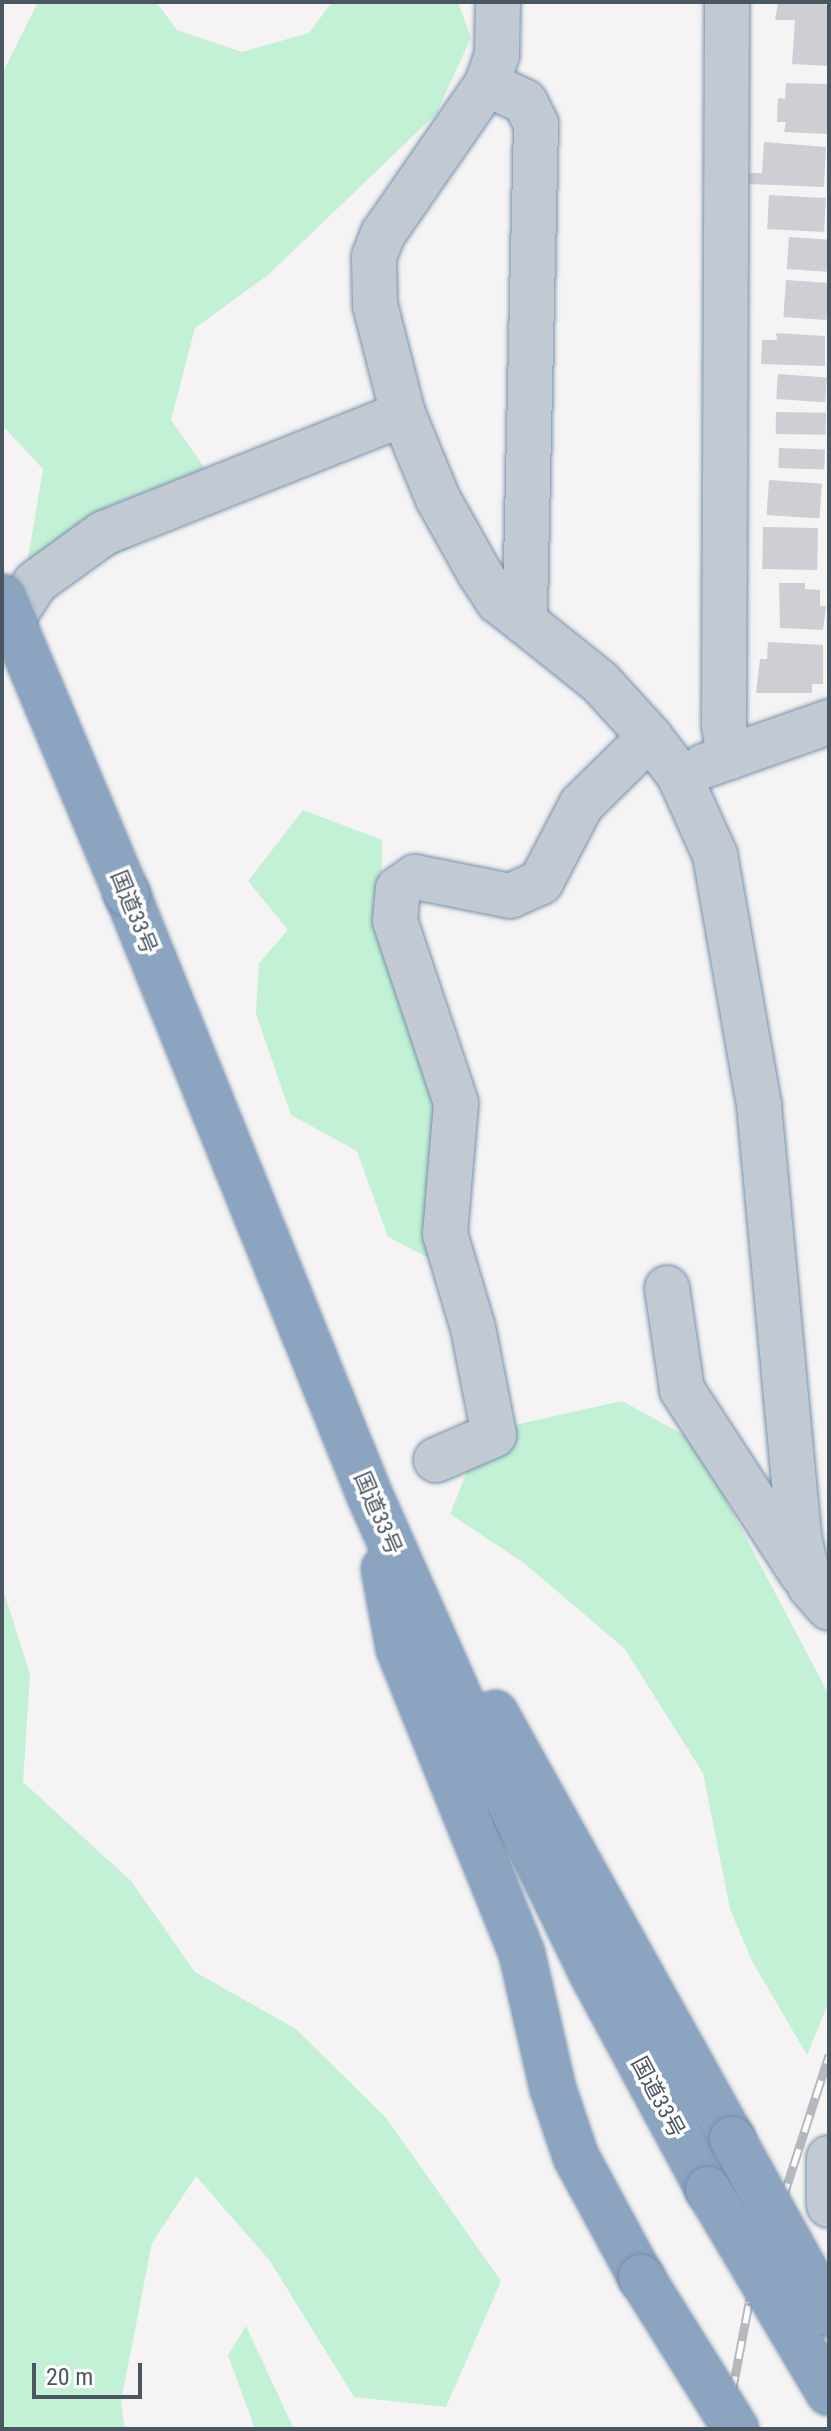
<!DOCTYPE html>
<html>
<head>
<meta charset="utf-8">
<style>
	body { margin:0 }
	#map { position:relative; width:831px; height:2431px; overflow:hidden; background:#f5f3f3; font-family:"Roboto Condensed","Noto Sans JP",sans-serif }
	div>[style] { position:absolute }
	[style*='--x'] { left:calc(var(--x)*1px); top:calc(var(--y)*1px); width:calc(var(--w)*1px); rotate:calc(var(--a)*1deg) }
	.green>* { inset:0; background:#c3f1d5 }
	.building>* { inset:0; background:#cdcfd5; transform-origin:0 0 }
	.roads { filter:drop-shadow(0 0 2px #7690ad) drop-shadow(0 0 2px #7690ad) }
	.minor>* { height:44px; margin:-22px; padding:0 22px; transform-origin:22px; border-radius:22px; background:#c1cad2 }
	.highway>* { height:44px; margin:-22px; padding:0 22px; transform-origin:22px; border-radius:22px; background:#8ba5c1 }
	.rail>* { height:9px; margin-top:-4.5px; transform-origin:0; background:repeating-linear-gradient(90deg,#fff 0 18px,#b5b8bd 0 36px); box-sizing:border-box; border-block:2px solid #b5b8bd }
	.bridges { filter:drop-shadow(0 0 2px #7690ad) drop-shadow(0 0 2px #7690ad) }
	.highway-bridge>* { height:44px; margin:-22px; padding:0 22px; transform-origin:22px; border-radius:22px; background:#8ba5c1 }
	span { translate:-50% -50%; white-space:nowrap; text-align:center; line-height:1.15; -webkit-text-stroke:7px #fff; paint-order:stroke }
	.street-label { font-size:22px; color:#4a5661 }
	.frame { position:absolute; inset:0; border:4px solid #4a5661; pointer-events:none }
	.scale { position:absolute; left:32px; top:2363px; width:110px; height:36px; box-sizing:border-box; border:4px solid #4a5661; border-top:0; padding-left:10px; font-size:24px; line-height:28px; white-space:nowrap; color:#4a5661; -webkit-text-stroke:6px #fff; paint-order:stroke }
</style>
</head>
<body>
<div id="map">
	<div class="green">
		<div style="clip-path:polygon(38px 2px,156px 2px,177px 30px,242px 52px,309px 33px,332px 2px,458px 2px,471px 38px,436px 114px,268px 275px,195px 328px,171px 420px,209px 474px,141px 542px,51px 587px,28px 558px,43px 469px,2px 425px,2px 74px)"></div>
		<div style="clip-path:polygon(303px 810px,382px 840px,382px 940px,449px 1108px,452px 1270px,388px 1237px,357px 1151px,291px 1115px,256px 1014px,259px 963px,288px 930px,248px 881px)"></div>
		<div style="clip-path:polygon(622px 1401px,695px 1441px,829px 1695px,829px 2001px,807px 2055px,752px 1961px,730px 1909px,703px 1773px,624px 1648px,524px 1563px,450px 1514px,483px 1432px)"></div>
		<div style="clip-path:polygon(2px 1586px,30px 1674px,23px 1782px,131px 1881px,195px 1972px,296px 2029px,387px 2119px,501px 2281px,446px 2407px,354px 2397px,270px 2261px,196px 2176px,152px 2243px,121px 2401px,125px 2429px,2px 2429px)"></div>
		<div style="clip-path:polygon(246px 2326px,294px 2429px,255px 2429px,228px 2355px)"></div>
	</div>
	<div class="building">
		<div style="clip-path:polygon(778px 2px,822px 2px,829px 7px,829px 66px,792px 64px,795px 20px,775px 20px)"></div>
		<div style="clip-path:polygon(786px 83px,829px 84px,828px 134px,784px 132px,786px 122px,777px 122px,778px 98px,785px 99px)"></div>
		<div style="clip-path:polygon(764px 142px,826px 147px,824px 187px,748px 184px,749px 173px,762px 173px)"></div>
		<div style="left:769px;top:195px;width:57px;height:34px;rotate:3deg"></div>
		<div style="left:789px;top:237px;width:40px;height:32px;rotate:4deg"></div>
		<div style="left:786px;top:280px;width:43px;height:37px;rotate:4deg"></div>
		<div style="clip-path:polygon(776px 333px,825px 336px,825px 366px,761px 364px,762px 340px,777px 340px)"></div>
		<div style="left:778px;top:374px;width:49px;height:25px;rotate:4deg"></div>
		<div style="left:776px;top:412px;width:50px;height:22px;rotate:1deg"></div>
		<div style="left:779px;top:448px;width:46px;height:20px;rotate:2deg"></div>
		<div style="left:769px;top:480px;width:53px;height:35px;rotate:4deg"></div>
		<div style="left:763px;top:527px;width:55px;height:42px;rotate:1deg"></div>
		<div style="clip-path:polygon(779px 583px,805px 583px,805px 589px,820px 590px,820px 606px,826px 606px,823px 630px,780px 628px)"></div>
		<div style="clip-path:polygon(768px 642px,823px 645px,823px 684px,812px 684px,812px 693px,756px 693px,760px 659px,767px 659px)"></div>
	</div>
	<div class="roads">
		<div class="minor">
			<div style="--x:727;--y:2;--w:723;--a:90.24"></div>
			<div style="--x:724;--y:725;--w:33;--a:81"></div>
			<div style="--x:487;--y:84;--w:42;--a:25.3"></div>
			<div style="--x:525;--y:102;--w:25;--a:63"></div>
			<div style="--x:536;--y:124;--w:498;--a:91.3"></div>
			<div style="--x:525;--y:622;--w:96;--a:38.7"></div>
			<div style="--x:600;--y:682;--w:74;--a:47.7"></div>
			<div style="--x:650;--y:737;--w:48;--a:52.7"></div>
			<div style="--x:679;--y:775;--w:88;--a:65.8"></div>
			<div style="--x:715;--y:855;--w:254;--a:80"></div>
			<div style="--x:759;--y:1105;--w:434;--a:84.7"></div>
			<div style="--x:799;--y:1537;--w:50;--a:77.3"></div>
			<div style="--x:810;--y:1586;--w:29;--a:49"></div>
			<div style="--x:403;--y:414;--w:92;--a:67.6"></div>
			<div style="--x:438;--y:499;--w:84;--a:60.7"></div>
			<div style="--x:479;--y:572;--w:35;--a:57"></div>
			<div style="--x:498;--y:601;--w:34;--a:38"></div>
			<div style="--x:2;--y:634;--w:62;--a:-56.8"></div>
			<div style="--x:36;--y:582;--w:84;--a:-35.8"></div>
			<div style="--x:104;--y:533;--w:322;--a:-21.7"></div>
			<div style="--x:403;--y:414;--w:113;--a:-104.4"></div>
			<div style="--x:375;--y:305;--w:48;--a:-91.2"></div>
			<div style="--x:374;--y:257;--w:25;--a:-69"></div>
			<div style="--x:383;--y:234;--w:183;--a:-55.3"></div>
			<div style="--x:487;--y:84;--w:31;--a:-71"></div>
			<div style="--x:497;--y:55;--w:53;--a:-88.9"></div>
			<div style="--x:704;--y:766;--w:133;--a:-19.4"></div>
			<div style="--x:667;--y:1288;--w:103;--a:81.6"></div>
			<div style="--x:682;--y:1390;--w:220;--a:56.9"></div>
			<div style="--x:436;--y:1460;--w:63;--a:-23.3"></div>
			<div style="--x:494;--y:1435;--w:109;--a:-101.1"></div>
			<div style="--x:473;--y:1328;--w:98;--a:-106.6"></div>
			<div style="--x:445;--y:1234;--w:131;--a:-85.2"></div>
			<div style="--x:456;--y:1103;--w:192;--a:-108.5"></div>
			<div style="--x:395;--y:921;--w:32;--a:-85"></div>
			<div style="--x:398;--y:889;--w:21;--a:-35"></div>
			<div style="--x:415;--y:877;--w:97;--a:11.3"></div>
			<div style="--x:510;--y:896;--w:34;--a:-24"></div>
			<div style="--x:541;--y:882;--w:87;--a:-62.5"></div>
			<div style="--x:581;--y:805;--w:97;--a:-44.6"></div>
			<div style="--x:829;--y:2158;--w:47;--a:90"></div>
		</div>
		<div class="highway">
			<div style="--x:127;--y:894;--w:649;--a:68.02"></div>
			<div style="--x:370;--y:1496;--w:249;--a:66.1"></div>
			<div style="--x:471;--y:1724;--w:279;--a:64.1"></div>
			<div style="--x:593;--y:1975;--w:243;--a:61.7"></div>
			<div style="--x:384;--y:1569;--w:81;--a:79.4"></div>
			<div style="--x:399;--y:1649;--w:329;--a:68"></div>
			<div style="--x:522;--y:1954;--w:139;--a:77.1"></div>
			<div style="--x:553;--y:2089;--w:72;--a:71.3"></div>
			<div style="--x:576;--y:2157;--w:136;--a:61.6"></div>
			<div style="--x:495;--y:1713;--w:487;--a:60.9"></div>
		</div>
	</div>
	<div class="rail">
		<div style="--x:725;--y:2429;--w:128;--a:-79.2"></div>
		<div style="--x:749;--y:2303;--w:261;--a:-72.1"></div>
	</div>
	<div class="bridges">
		<div class="highway-bridge">
			<div style="--x:2;--y:597;--w:322;--a:67.2"></div>
			<div style="--x:732;--y:2139;--w:200;--a:61"></div>
			<div style="--x:708;--y:2189;--w:237;--a:59.3"></div>
			<div style="--x:641;--y:2277;--w:179;--a:58"></div>
		</div>
	</div>
	<div class="street-label">
		<span style="left:134px;top:912px;rotate:68deg">国道33号</span>
		<span style="left:378px;top:1513px;rotate:67deg">国道33号</span>
		<span style="left:658px;top:2097px;rotate:62deg">国道33号</span>
	</div>
	<div class="frame"></div>
	<div class="scale">20 m</div>
</div>
</body>
</html>
